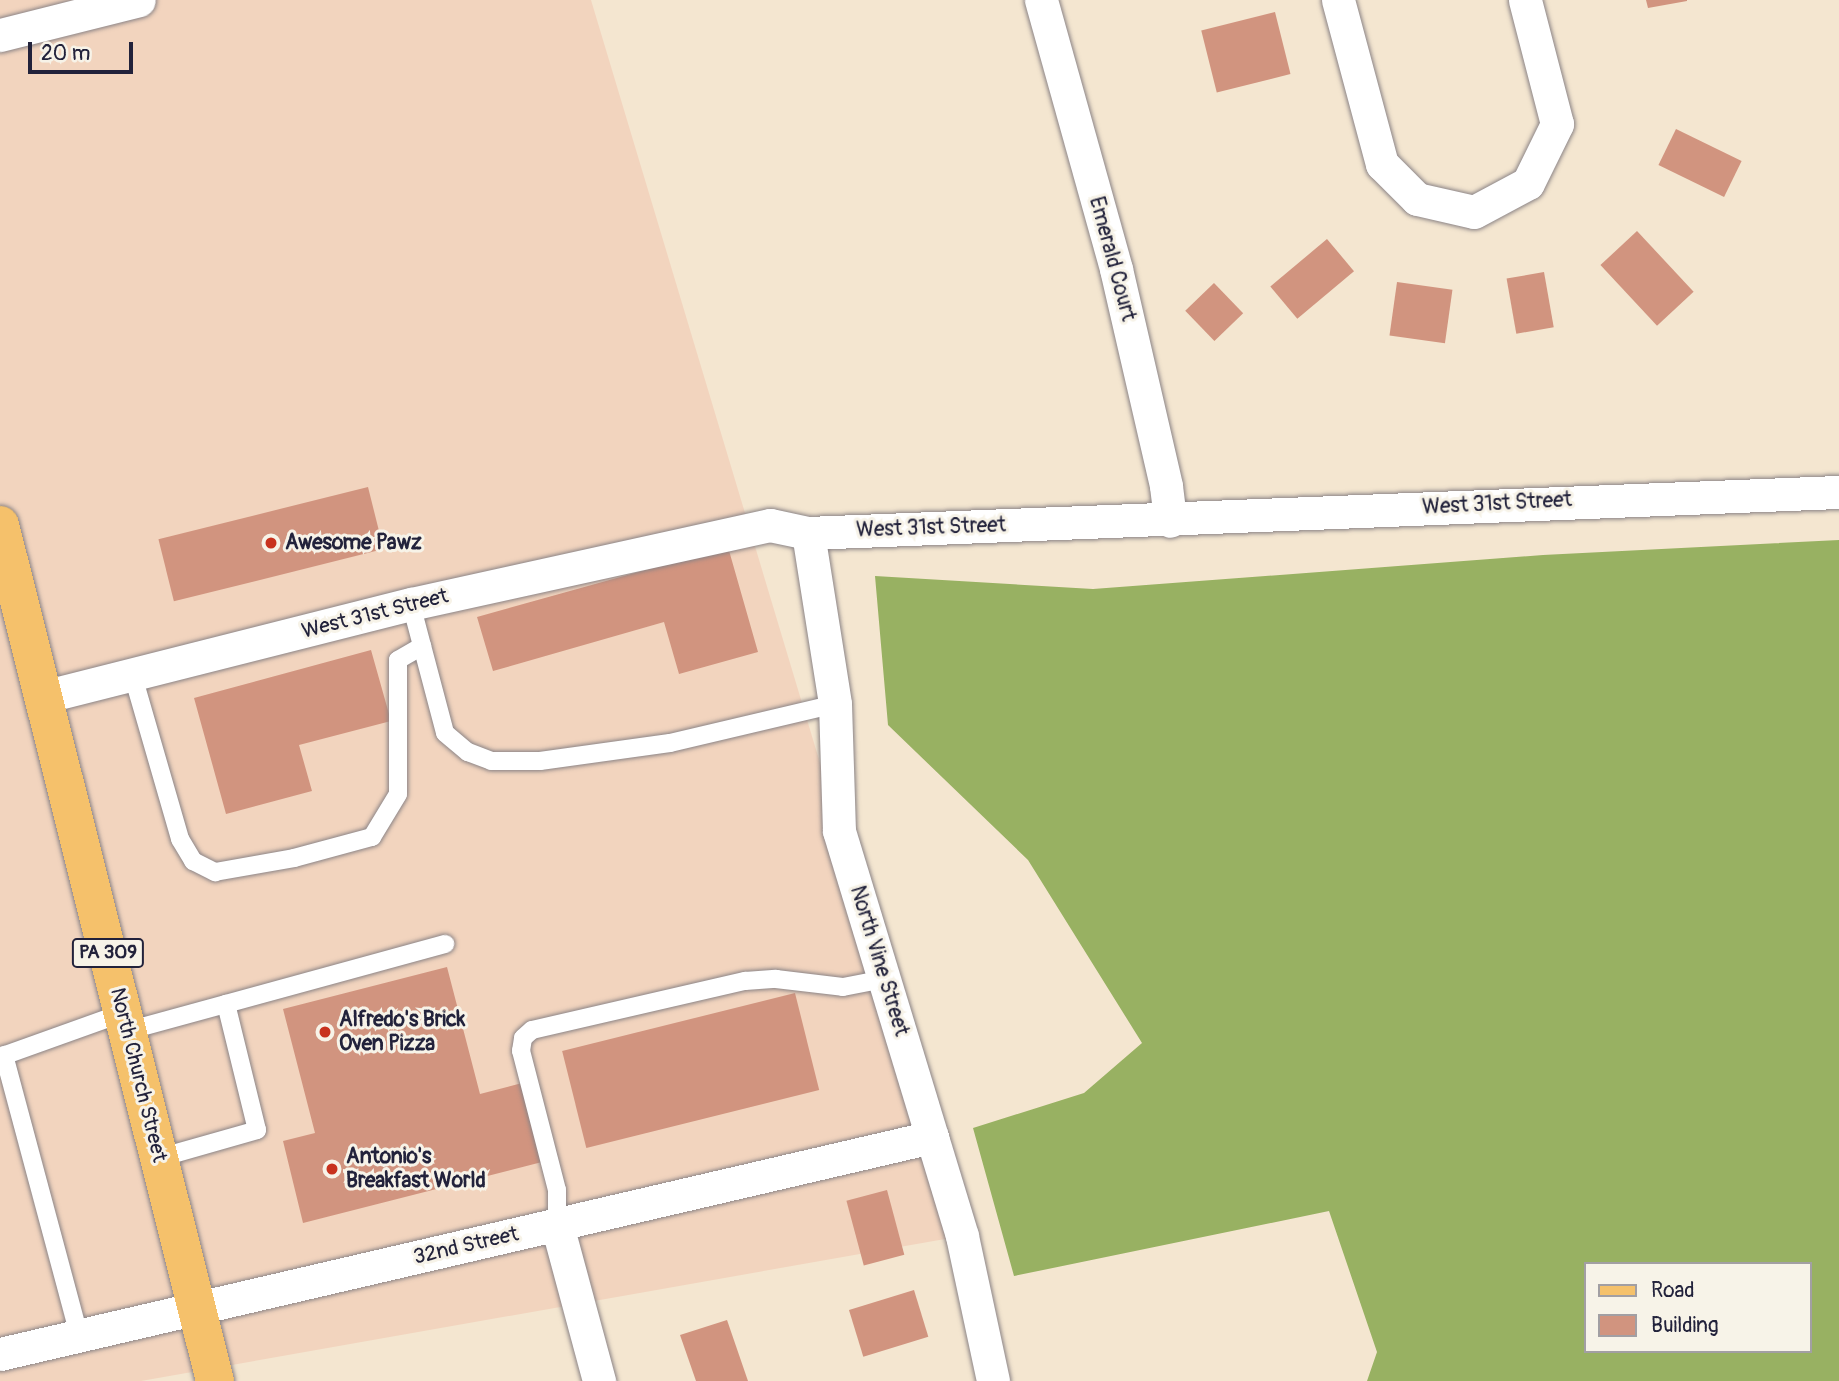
<!DOCTYPE html>
<html>
<head>
<meta charset="utf-8">
<style>
	body { margin:0 }
	#map { position:relative; width:1839px; height:1381px; overflow:hidden; background:#f4e6d0; font-family:Pangolin,sans-serif }
	div>[style] { position:absolute }
	[style*='--x'] { left:calc(var(--x)*1px); top:calc(var(--y)*1px); width:calc(var(--w)*1px); rotate:calc(var(--a)*1deg) }
	.built>* { inset:0; background:#f2d4be }
	.forest>* { inset:0; background:#98b162 }
	.building>* { inset:0; background:#d1947f; transform-origin:0 0 }
	.roads { filter:drop-shadow(0 0 2px #8b8486) drop-shadow(0 0 2px #8b8486) }
	.lane>* { height:18px; margin:-9px; padding:0 9px; transform-origin:9px; border-radius:9px; background:#fff }
	.street>* { height:33px; margin:-16.5px; padding:0 16.5px; transform-origin:16.5px; border-radius:16.5px; background:#fff }
	.primary>* { height:38px; margin:-19px; padding:0 19px; transform-origin:19px; border-radius:19px; background:#f5c16b }
	.dots>* { width:19px; height:19px; translate:-50% -50%; box-sizing:border-box; border:4px solid #f7f3e8; border-radius:50% }
	span { translate:-50% -50%; white-space:nowrap; text-align:center; line-height:1.15; -webkit-text-stroke:6px #f7f3e8; paint-order:stroke }
	.shield-label span { padding:2px 5px; background:#f7f3e8; border:2px solid; border-radius:5px; -webkit-text-stroke-width:0 }
	.shield-label { font-size:19px; color:#22223b; font-weight:700 }
	.street-label { font-size:21px; color:#22223b }
	.poi-label { font-size:21px; color:#22223b; font-weight:700 }
	.left { translate:0 -50%; text-align:left }
	.legend { position:absolute; left:1584px; top:1262px; width:228px; height:91px; box-sizing:border-box; background:#f7f3e8; border:2px solid #a29fa3; margin:0; padding:9px 12px; list-style:none; font-size:21px; color:#22223b }
	.legend li { display:flex; align-items:center; gap:14px; height:35px }
	.legend b { width:35px; border:2px solid #a29fa3 }
	.scale { position:absolute; left:28px; top:42px; width:105px; height:32px; box-sizing:border-box; border:4px solid #22223b; border-top:0; padding-left:9px; font-size:21px; line-height:24px; white-space:nowrap; color:#22223b; -webkit-text-stroke:5px #f7f3e8; paint-order:stroke }
</style>
</head>
<body>
<div id="map">
	<div class="built">
		<div style="clip-path:polygon(0 0,591px 0,962px 1236px,141px 1381px,0 1381px)"></div>
	</div>
	<div class="forest">
		<div style="clip-path:polygon(evenodd,1839px 540px,1839px 1381px,1367px 1381px,1377px 1352px,1329px 1211px,1014px 1276px,973px 1128px,1084px 1093px,1142px 1043px,1028px 860px,888px 725px,875px 576px,1093px 589px,1543px 555px,1839px 540px,1585px 1264px,1809px 1264px,1809px 1351px,1585px 1351px,1585px 1264px)"></div>
	</div>
	<div class="building">
		<div style="clip-path:polygon(1646px 0,1687px 0,1687px 1px,1648px 8px)"></div>
		<div style="left:1275px;top:12px;width:64px;height:76px;rotate:76deg"></div>
		<div style="left:1676px;top:129px;width:73px;height:40px;rotate:26deg"></div>
		<div style="left:1637px;top:231px;width:83px;height:50px;rotate:47deg"></div>
		<div style="left:1327px;top:239px;width:42px;height:74px;rotate:50deg"></div>
		<div style="left:1544px;top:272px;width:56px;height:38px;rotate:80deg"></div>
		<div style="left:1397px;top:282px;width:56px;height:54px;rotate:8deg"></div>
		<div style="left:1214px;top:283px;width:42px;height:40px;rotate:46deg"></div>
		<div style="left:368px;top:487px;width:64px;height:216px;rotate:76deg"></div>
		<div style="clip-path:polygon(728px 547px,758px 652px,679px 674px,664px 622px,493px 671px,477px 617px)"></div>
		<div style="clip-path:polygon(371px 650px,391px 721px,299px 745px,312px 791px,226px 814px,194px 698px)"></div>
		<div style="clip-path:polygon(447px 967px,480px 1094px,522px 1083px,542px 1162px,303px 1223px,283px 1141px,315px 1133px,283px 1009px)"></div>
		<div style="left:795px;top:993px;width:100px;height:240px;rotate:76deg"></div>
		<div style="left:887px;top:1190px;width:67px;height:42px;rotate:75deg"></div>
		<div style="left:914px;top:1290px;width:49px;height:68px;rotate:73deg"></div>
		<div style="clip-path:polygon(727px 1320px,748px 1381px,696px 1381px,680px 1335px)"></div>
	</div>
	<div class="roads">
		<div class="lane">
			<div style="--x:411;--y:604;--w:133;--a:75.2"></div>
			<div style="--x:445;--y:733;--w:30;--a:40"></div>
			<div style="--x:468;--y:752;--w:25;--a:21"></div>
			<div style="--x:491;--y:761;--w:49;--a:0"></div>
			<div style="--x:540;--y:761;--w:131;--a:-7.9"></div>
			<div style="--x:670;--y:743;--w:170;--a:-13.3"></div>
			<div style="--x:133;--y:676;--w:170;--a:73.9"></div>
			<div style="--x:180;--y:839;--w:26;--a:59"></div>
			<div style="--x:193;--y:861;--w:25;--a:27"></div>
			<div style="--x:215;--y:872;--w:80;--a:-10"></div>
			<div style="--x:294;--y:858;--w:81;--a:-15.1"></div>
			<div style="--x:372;--y:837;--w:50;--a:-58.8"></div>
			<div style="--x:398;--y:794;--w:134;--a:-90"></div>
			<div style="--x:398;--y:660;--w:28;--a:-30"></div>
			<div style="--x:127;--y:1031;--w:330;--a:-15.3"></div>
			<div style="--x:4;--y:1055;--w:290;--a:75"></div>
			<div style="--x:0;--y:1057;--w:131;--a:-19.7"></div>
			<div style="--x:159;--y:1158;--w:102;--a:-15.9"></div>
			<div style="--x:257;--y:1130;--w:130;--a:-103.8"></div>
			<div style="--x:557;--y:1225;--w:35;--a:-90"></div>
			<div style="--x:557;--y:1190;--w:144;--a:-104.5"></div>
			<div style="--x:521;--y:1051;--w:13;--a:-81"></div>
			<div style="--x:523;--y:1038;--w:12;--a:-42"></div>
			<div style="--x:532;--y:1030;--w:219;--a:-13"></div>
			<div style="--x:745;--y:981;--w:31;--a:-4"></div>
			<div style="--x:776;--y:979;--w:67;--a:6.8"></div>
			<div style="--x:843;--y:987;--w:42;--a:-11"></div>
		</div>
		<div class="street">
			<div style="--x:1041;--y:0;--w:279;--a:74.4"></div>
			<div style="--x:1116;--y:269;--w:223;--a:77"></div>
			<div style="--x:1166;--y:486;--w:35;--a:83"></div>
			<div style="--x:1338;--y:0;--w:170;--a:75"></div>
			<div style="--x:1382;--y:164;--w:49;--a:45"></div>
			<div style="--x:1417;--y:199;--w:58;--a:12.8"></div>
			<div style="--x:1474;--y:212;--w:61;--a:-28.2"></div>
			<div style="--x:1528;--y:183;--w:66;--a:-63.8"></div>
			<div style="--x:1557;--y:124;--w:128;--a:-104.5"></div>
			<div style="--x:0;--y:35;--w:143;--a:-14.1"></div>
			<div style="--x:808;--y:533;--w:173;--a:81"></div>
			<div style="--x:835;--y:704;--w:127;--a:88.2"></div>
			<div style="--x:839;--y:831;--w:423;--a:73.1"></div>
			<div style="--x:962;--y:1236;--w:148;--a:77.9"></div>
			<div style="--x:43;--y:697;--w:380;--a:-14.2"></div>
			<div style="--x:411;--y:604;--w:368;--a:-12.4"></div>
			<div style="--x:770;--y:525;--w:39;--a:12"></div>
			<div style="--x:808;--y:533;--w:1032;--a:-2.28"></div>
			<div style="--x:557;--y:1225;--w:162;--a:74.9"></div>
			<div style="--x:0;--y:1354;--w:957;--a:-13.11"></div>
		</div>
		<div class="primary">
			<div style="--x:0;--y:525;--w:883;--a:75.9"></div>
		</div>
	</div>
	<div class="dots">
		<div style="left:271px;top:543px;background:#c8321e"></div>
		<div style="left:325px;top:1032px;background:#c8321e"></div>
		<div style="left:332px;top:1169px;background:#c8321e"></div>
	</div>
	<div class="shield-label">
		<span style="left:108px;top:953px">PA 309</span>
	</div>
	<div class="street-label">
		<span style="left:1112px;top:259px;rotate:75deg">Emerald Court</span>
		<span style="left:1497px;top:504px;rotate:-3deg">West 31st Street</span>
		<span style="left:931px;top:528px;rotate:-2deg">West 31st Street</span>
		<span style="left:375px;top:614px;rotate:-14deg">West 31st Street</span>
		<span style="left:879px;top:961px;rotate:73deg">North Vine Street</span>
		<span style="left:138px;top:1075px;rotate:76deg">North Church Street</span>
		<span style="left:466px;top:1246px;rotate:-13deg">32nd Street</span>
	</div>
	<div class="poi-label">
		<span class="left" style="left:285px;top:543px">Awesome Pawz</span>
		<span class="left" style="left:339px;top:1032px">Alfredo's Brick<br>Oven Pizza</span>
		<span class="left" style="left:346px;top:1169px">Antonio's<br>Breakfast World</span>
	</div>
	<ul class="legend">
	<li><b style="height:9px;background:#f5c16b"></b>Road</li>
	<li><b style="height:19px;background:#d1947f"></b>Building</li>
	</ul>
	<div class="scale">20 m</div>
</div>
</body>
</html>
